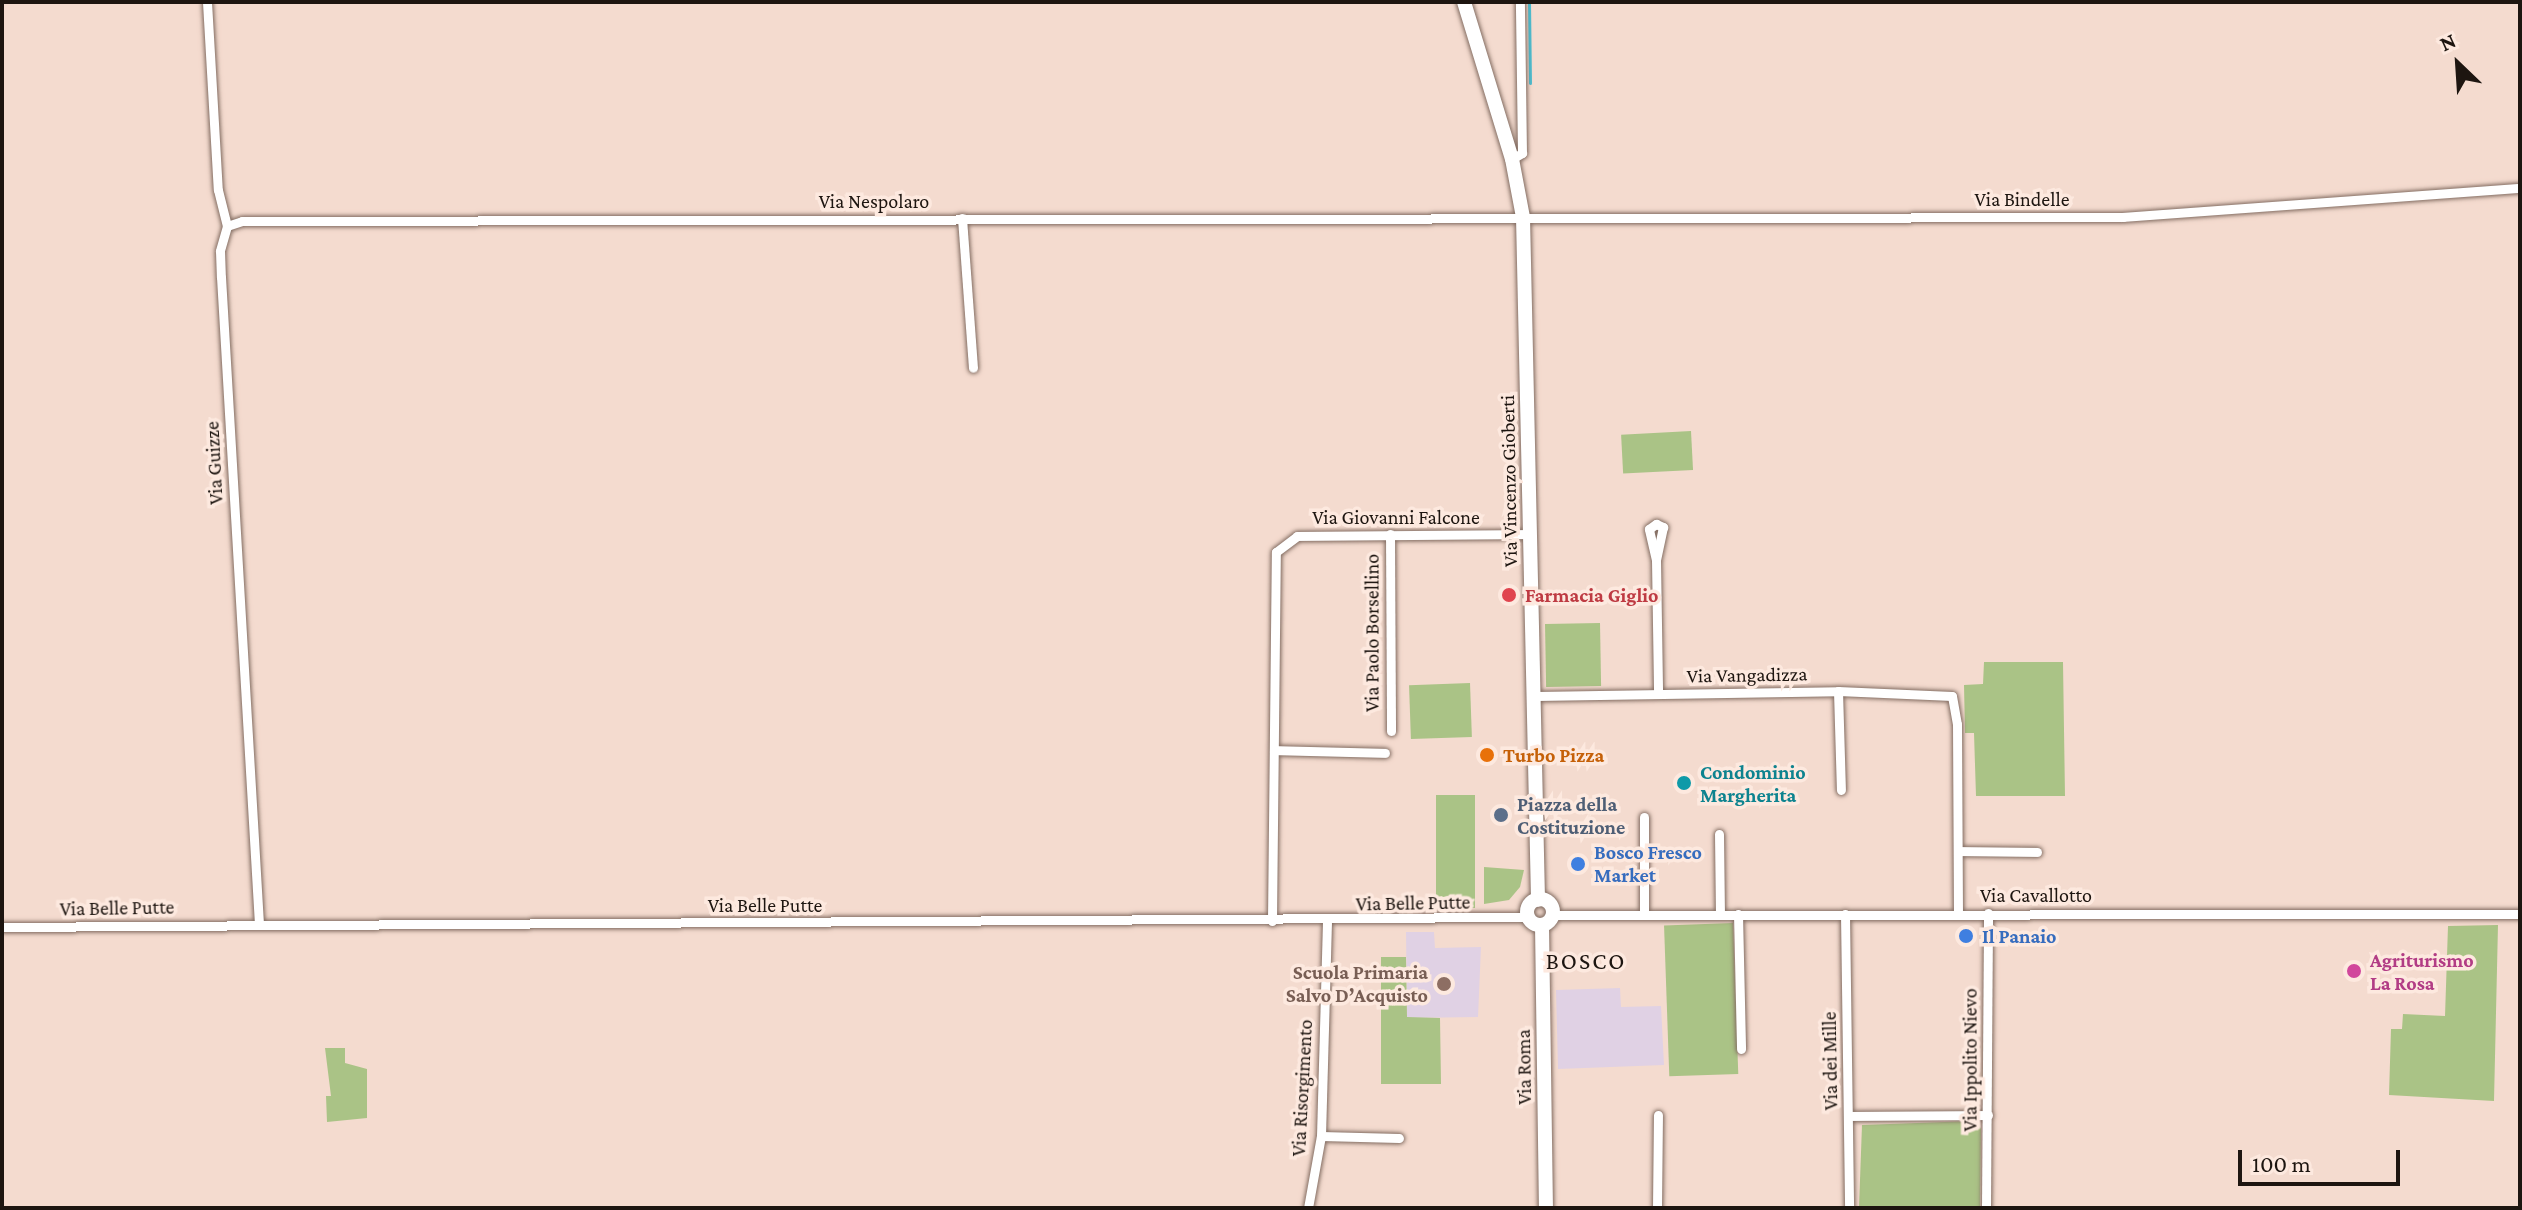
<!DOCTYPE html>
<html>
<head>
<meta charset="utf-8">
<style>
	body { margin:0 }
	#map { position:relative; width:2522px; height:1210px; overflow:hidden; background:#f4dbcf; font-family:"Crimson Pro",serif }
	div>[style] { position:absolute }
	[style*='--x'] { left:calc(var(--x)*1px); top:calc(var(--y)*1px); width:calc(var(--w)*1px); rotate:calc(var(--a)*1deg) }
	.education>* { inset:0; background:#e0d1e4 }
	.green>* { inset:0; background:#aac386; transform-origin:0 0 }
	.stream>* { height:3px; margin:-1.5px; padding:0 1.5px; transform-origin:1.5px; border-radius:1.5px; background:#4bbccf }
	.roads { filter:drop-shadow(0 0 2px #836d62) drop-shadow(0 0 2px #836d62) }
	.street>* { height:9px; margin:-4.5px; padding:0 4.5px; transform-origin:4.5px; border-radius:4.5px; background:#fff }
	.secondary>* { height:14px; margin:-7px; padding:0 7px; transform-origin:7px; border-radius:7px; background:#fff }
	.secondary>.ring { margin:-7px; padding:0; box-sizing:content-box; background:none; border:14px solid #fff; border-radius:50% }
	.dots>* { width:22px; height:22px; translate:-50% -50%; box-sizing:border-box; border:4px solid #fde9df; border-radius:50% }
	span { translate:-50% -50%; white-space:nowrap; text-align:center; line-height:1.15; -webkit-text-stroke:7px #fde9df; paint-order:stroke }
	.street-label { font-size:20px; color:#1d1510 }
	.health-label { font-size:20px; color:#be3a42; font-weight:700 }
	.left { translate:0 -50%; text-align:left }
	.food-label { font-size:20px; color:#c56008; font-weight:700 }
	.culture-label { font-size:20px; color:#0d838f; font-weight:700 }
	.service-label { font-size:20px; color:#4e5e75; font-weight:700 }
	.shop-label { font-size:20px; color:#366cbe; font-weight:700 }
	.hotel-label { font-size:20px; color:#b23c85; font-weight:700 }
	.education-label { font-size:20px; color:#785e54; font-weight:700 }
	.right { translate:-100% -50%; text-align:right }
	.quarter-label { font-size:24px; color:#1d1510; letter-spacing:2px }
	.frame { position:absolute; inset:0; border:4px solid #1d1510; pointer-events:none }
	.north { position:absolute; left:2418px; top:24px; width:80px; height:80px; -webkit-text-stroke:6px #fde9df; paint-order:stroke; rotate:335deg; font-size:22px; font-weight:700; line-height:32px; text-align:center; color:#1d1510 }
	.north::after { content:''; display:block; margin:auto; width:28px; height:36px; background:#1d1510; clip-path:polygon(50% 0,100% 100%,50% 72%,0 100%) }
	.scale { position:absolute; left:2238px; top:1150px; width:162px; height:36px; box-sizing:border-box; border:4px solid #1d1510; border-top:0; padding-left:10px; font-size:24px; line-height:28px; white-space:nowrap; color:#1d1510; -webkit-text-stroke:6px #fde9df; paint-order:stroke }
</style>
</head>
<body>
<div id="map">
	<div class="education">
		<div style="clip-path:polygon(1406px 932px,1434px 932px,1435px 948px,1481px 947px,1478px 1017px,1407px 1018px)"></div>
		<div style="clip-path:polygon(1620px 988px,1621px 1007px,1661px 1006px,1664px 1065px,1558px 1069px,1556px 990px)"></div>
	</div>
	<div class="green">
		<div style="left:1691px;top:431px;width:39px;height:70px;rotate:87deg"></div>
		<div style="left:1600px;top:623px;width:63px;height:55px;rotate:89deg"></div>
		<div style="clip-path:polygon(1984px 662px,2063px 662px,2065px 796px,1976px 796px,1974px 733px,1965px 733px,1964px 685px,1983px 684px)"></div>
		<div style="left:1470px;top:683px;width:54px;height:61px;rotate:88deg"></div>
		<div style="left:1436px;top:795px;width:39px;height:113px"></div>
		<div style="clip-path:polygon(1484px 867px,1524px 870px,1520px 887px,1509px 900px,1484px 904px)"></div>
		<div style="left:1733px;top:923px;width:151px;height:69px;rotate:88deg"></div>
		<div style="clip-path:polygon(2498px 925px,2494px 1101px,2389px 1095px,2391px 1029px,2402px 1029px,2403px 1014px,2445px 1016px,2448px 926px)"></div>
		<div style="clip-path:polygon(1381px 957px,1406px 957px,1407px 1017px,1440px 1018px,1441px 1084px,1381px 1084px)"></div>
		<div style="clip-path:polygon(325px 1048px,345px 1048px,345px 1063px,367px 1069px,367px 1118px,327px 1122px,326px 1096px,331px 1096px)"></div>
		<div style="clip-path:polygon(1972px 1121px,1981px 1128px,1980px 1208px,1859px 1208px,1862px 1125px)"></div>
	</div>
	<div class="stream">
		<div style="--x:1529;--y:2;--w:81;--a:89.3"></div>
	</div>
	<div class="roads">
		<div class="street">
			<div style="--x:207;--y:2;--w:188;--a:86.7"></div>
			<div style="--x:218;--y:190;--w:37;--a:76"></div>
			<div style="--x:227;--y:226;--w:26;--a:106"></div>
			<div style="--x:220;--y:251;--w:26;--a:88"></div>
			<div style="--x:221;--y:277;--w:648;--a:86.64"></div>
			<div style="--x:1512;--y:159;--w:12;--a:-31"></div>
			<div style="--x:1522;--y:153;--w:151;--a:-90.8"></div>
			<div style="--x:962;--y:218;--w:150;--a:85.8"></div>
			<div style="--x:227;--y:226;--w:16;--a:-18"></div>
			<div style="--x:242;--y:221;--w:1881;--a:-0.12"></div>
			<div style="--x:2123;--y:217;--w:398;--a:-4.2"></div>
			<div style="--x:1390;--y:534;--w:197;--a:89.7"></div>
			<div style="--x:1656;--y:560;--w:32;--a:-103"></div>
			<div style="--x:1649;--y:529;--w:9;--a:-36"></div>
			<div style="--x:1656;--y:524;--w:8;--a:23"></div>
			<div style="--x:1663;--y:527;--w:34;--a:102"></div>
			<div style="--x:1656;--y:560;--w:134;--a:89.1"></div>
			<div style="--x:1838;--y:691;--w:99;--a:88.3"></div>
			<div style="--x:1536;--y:696;--w:302;--a:-0.9"></div>
			<div style="--x:1838;--y:691;--w:114;--a:2.5"></div>
			<div style="--x:1952;--y:696;--w:28;--a:80"></div>
			<div style="--x:1957;--y:724;--w:189;--a:89.7"></div>
			<div style="--x:1274;--y:750;--w:111;--a:1.5"></div>
			<div style="--x:1644;--y:817;--w:96;--a:90"></div>
			<div style="--x:1719;--y:834;--w:81;--a:89.3"></div>
			<div style="--x:1958;--y:851;--w:79;--a:0.7"></div>
			<div style="--x:1738;--y:914;--w:135;--a:88.7"></div>
			<div style="--x:1845;--y:914;--w:294;--a:89.2"></div>
			<div style="--x:1553;--y:915;--w:967;--a:-0.06"></div>
			<div style="--x:1272;--y:921;--w:369;--a:-89.4"></div>
			<div style="--x:1276;--y:552;--w:26;--a:-37"></div>
			<div style="--x:1297;--y:536;--w:233;--a:-0.5"></div>
			<div style="--x:2;--y:927;--w:1526;--a:-0.38"></div>
			<div style="--x:1849;--y:1116;--w:139;--a:-0.4"></div>
			<div style="--x:1321;--y:1136;--w:78;--a:1.5"></div>
			<div style="--x:1308;--y:1208;--w:73;--a:-79.8"></div>
			<div style="--x:1321;--y:1136;--w:214;--a:-88.4"></div>
			<div style="--x:1657;--y:1208;--w:93;--a:-89.4"></div>
			<div style="--x:1986;--y:1208;--w:295;--a:-89.6"></div>
		</div>
		<div class="secondary">
			<div style="--x:1464;--y:2;--w:164;--a:73"></div>
			<div style="--x:1512;--y:159;--w:59;--a:79.3"></div>
			<div style="--x:1523;--y:217;--w:683;--a:88.74"></div>
			<div class="ring" style="left:1527px;top:899px;width:12px;height:12px"></div>
			<div style="--x:1542;--y:925;--w:283;--a:89.2"></div>
		</div>
	</div>
	<div class="dots">
		<div style="left:1509px;top:595px;background:#e0444e"></div>
		<div style="left:1487px;top:755px;background:#e8710a"></div>
		<div style="left:1684px;top:783px;background:#0f9aa8"></div>
		<div style="left:1501px;top:815px;background:#5c6f8a"></div>
		<div style="left:1578px;top:864px;background:#3f7fe0"></div>
		<div style="left:1966px;top:936px;background:#3f7fe0"></div>
		<div style="left:2354px;top:971px;background:#d1479c"></div>
		<div style="left:1444px;top:984px;background:#8d6e63"></div>
	</div>
	<div class="street-label">
		<span style="left:2022px;top:199px">Via Bindelle</span>
		<span style="left:874px;top:201px">Via Nespolaro</span>
		<span style="left:214px;top:463px;rotate:-93deg">Via Guizze</span>
		<span style="left:1509px;top:481px;rotate:-91deg">Via Vincenzo Gioberti</span>
		<span style="left:1396px;top:517px">Via Giovanni Falcone</span>
		<span style="left:1372px;top:633px;rotate:-90deg">Via Paolo Borsellino</span>
		<span style="left:1747px;top:675px;rotate:-1deg">Via Vangadizza</span>
		<span style="left:2036px;top:895px">Via Cavallotto</span>
		<span style="left:1413px;top:903px;rotate:-1deg">Via Belle Putte</span>
		<span style="left:765px;top:905px">Via Belle Putte</span>
		<span style="left:117px;top:908px;rotate:-1deg">Via Belle Putte</span>
		<span style="left:1970px;top:1060px;rotate:-90deg">Via Ippolito Nievo</span>
		<span style="left:1830px;top:1061px;rotate:-91deg">Via dei Mille</span>
		<span style="left:1524px;top:1067px;rotate:-91deg">Via Roma</span>
		<span style="left:1302px;top:1088px;rotate:-87deg">Via Risorgimento</span>
	</div>
	<div class="health-label">
		<span class="left" style="left:1525px;top:595px">Farmacia Giglio</span>
	</div>
	<div class="food-label">
		<span class="left" style="left:1503px;top:755px">Turbo Pizza</span>
	</div>
	<div class="culture-label">
		<span class="left" style="left:1700px;top:784px">Condominio<br>Margherita</span>
	</div>
	<div class="service-label">
		<span class="left" style="left:1517px;top:816px">Piazza della<br>Costituzione</span>
	</div>
	<div class="shop-label">
		<span class="left" style="left:1594px;top:864px">Bosco Fresco<br>Market</span>
		<span class="left" style="left:1982px;top:936px">Il Panaio</span>
	</div>
	<div class="hotel-label">
		<span class="left" style="left:2370px;top:972px">Agriturismo<br>La Rosa</span>
	</div>
	<div class="education-label">
		<span class="right" style="left:1428px;top:984px">Scuola Primaria<br>Salvo D’Acquisto</span>
	</div>
	<div class="quarter-label">
		<span style="left:1586px;top:961px">BOSCO</span>
	</div>
	<div class="frame"></div>
	<div class="north">N</div>
	<div class="scale">100 m</div>
</div>
</body>
</html>
